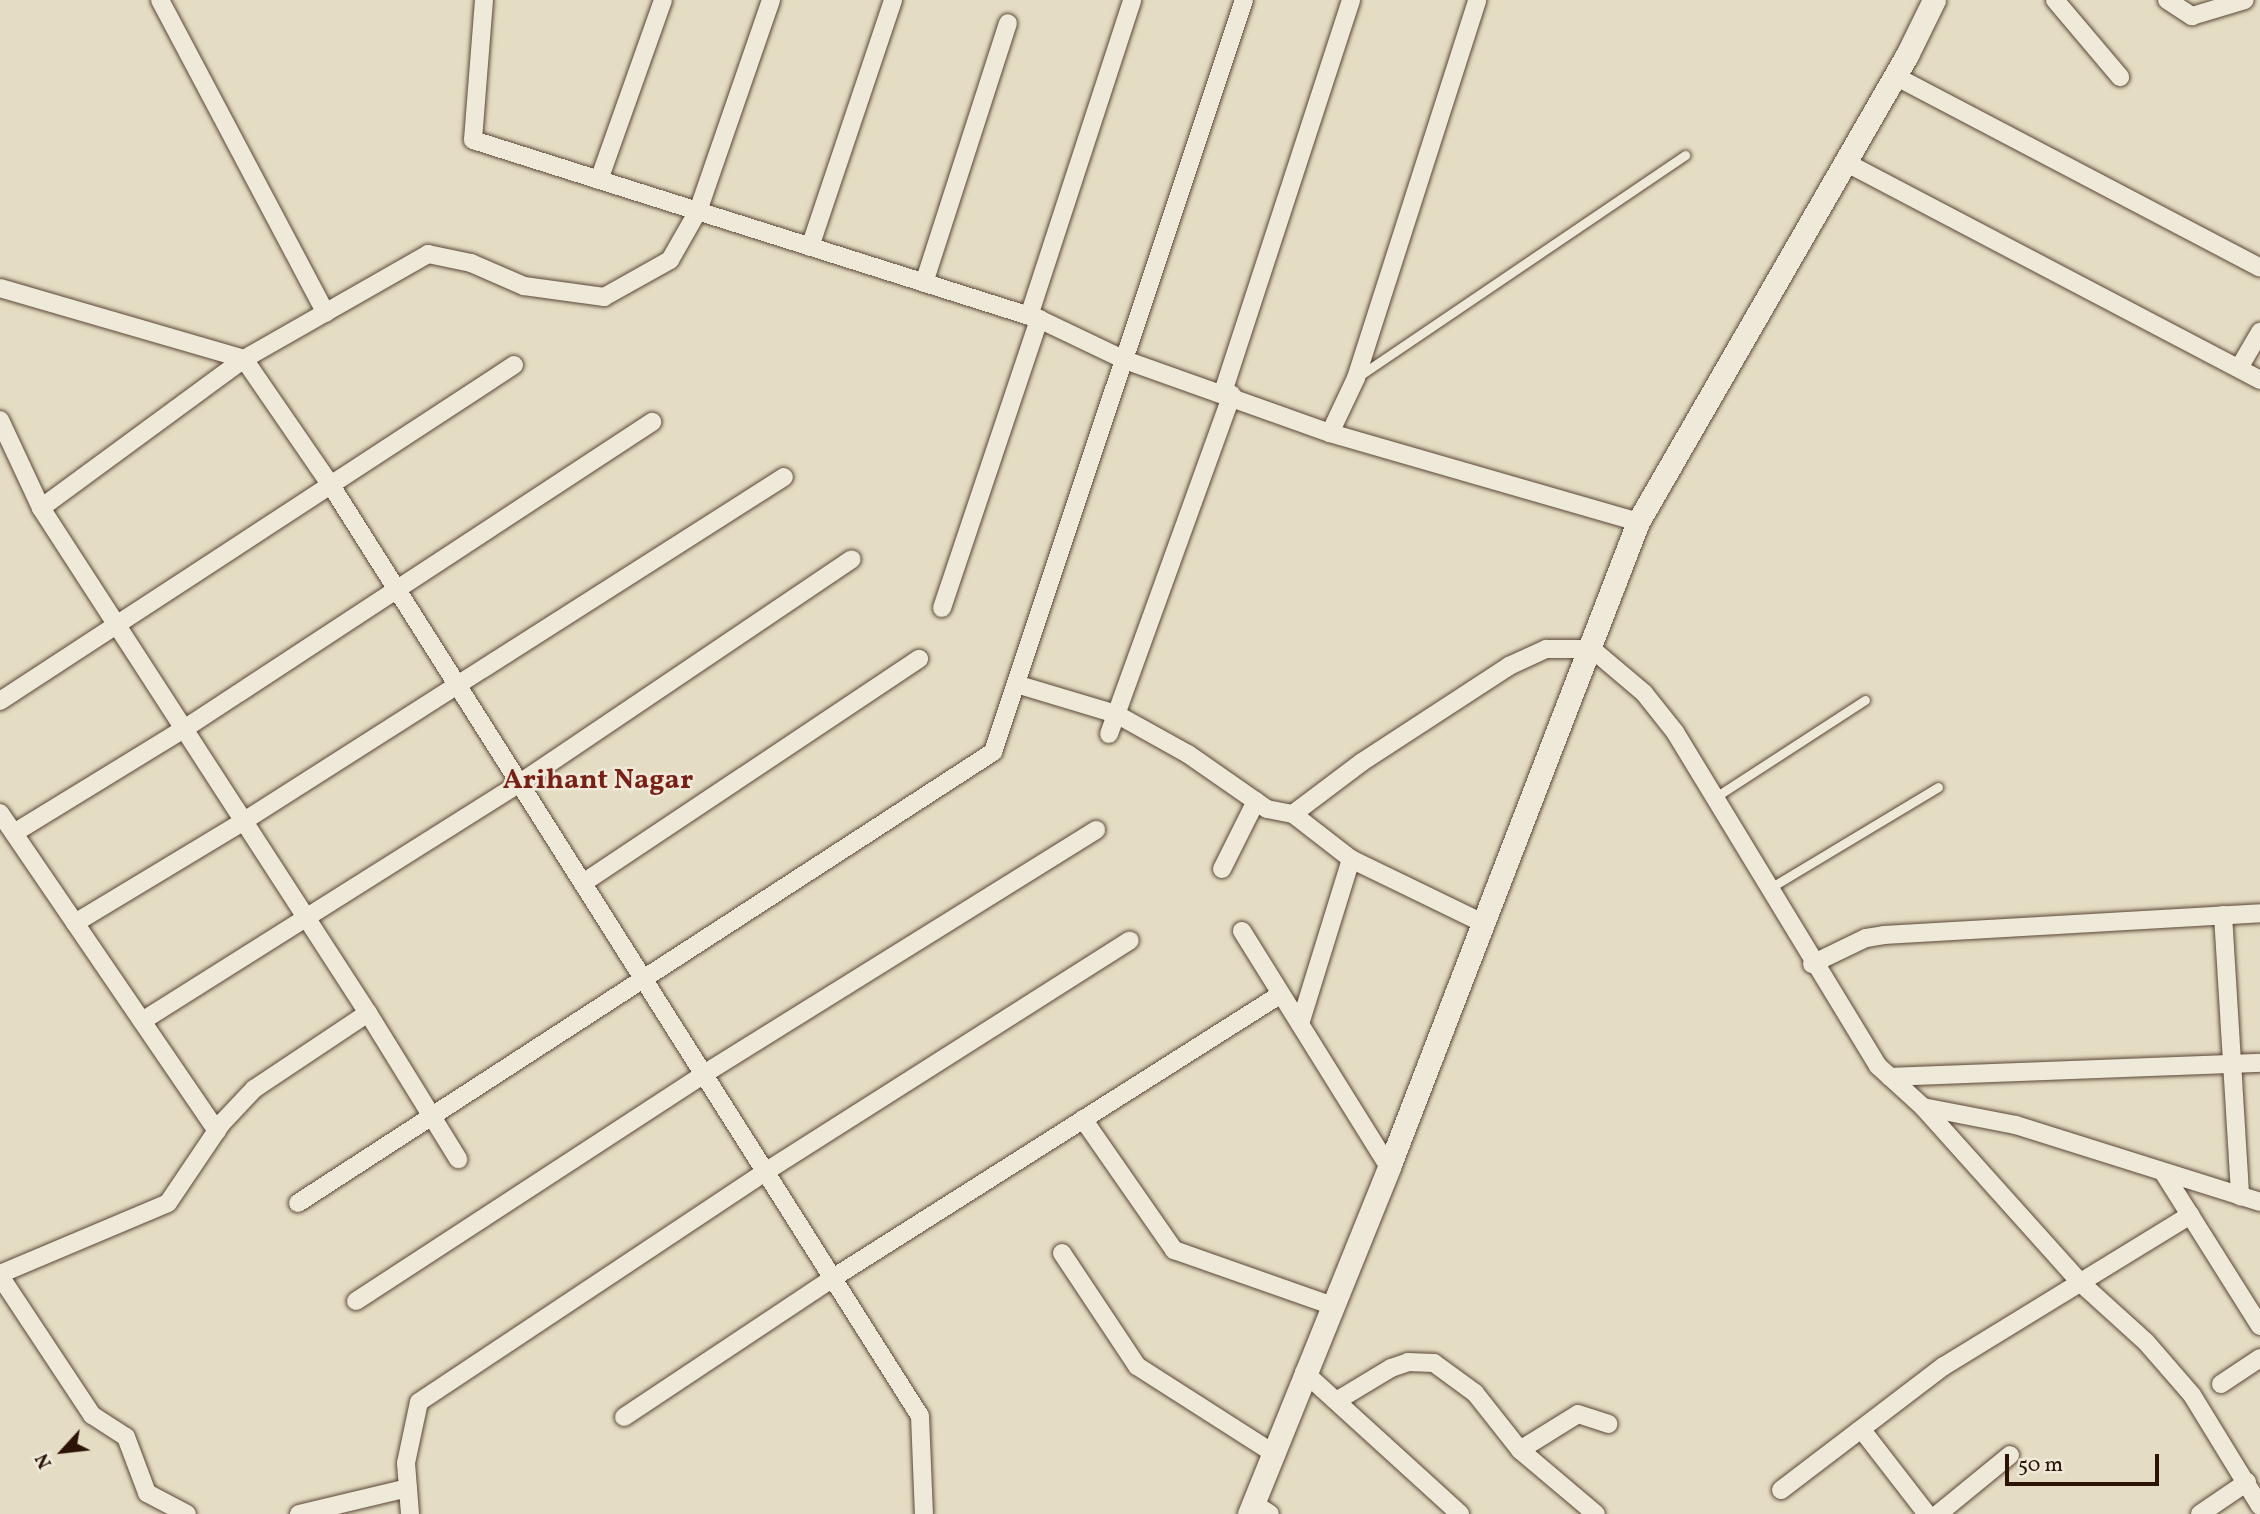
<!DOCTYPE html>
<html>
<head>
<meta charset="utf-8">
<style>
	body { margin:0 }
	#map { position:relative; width:2260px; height:1514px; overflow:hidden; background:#e5ddc3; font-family:Vollkorn,serif }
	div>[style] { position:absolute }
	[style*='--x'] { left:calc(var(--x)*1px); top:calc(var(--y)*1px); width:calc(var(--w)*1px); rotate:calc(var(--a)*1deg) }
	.roads { filter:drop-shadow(0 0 2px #5b4636) drop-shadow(0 0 2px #5b4636) }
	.service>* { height:9px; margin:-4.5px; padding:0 4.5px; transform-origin:4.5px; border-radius:4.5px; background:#eee9d8 }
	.minor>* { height:18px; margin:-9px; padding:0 9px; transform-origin:9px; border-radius:9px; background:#eee9d8 }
	.tertiary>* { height:23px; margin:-11.5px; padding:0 11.5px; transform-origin:11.5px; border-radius:11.5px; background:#eee9d8 }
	span { translate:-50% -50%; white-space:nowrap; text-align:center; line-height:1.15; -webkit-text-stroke:5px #eee9d8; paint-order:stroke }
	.neighbourhood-label { font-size:28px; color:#7a1f14; font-weight:700 }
	.north { position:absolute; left:28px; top:1416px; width:70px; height:70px; -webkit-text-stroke:5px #eee9d8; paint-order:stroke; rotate:243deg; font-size:19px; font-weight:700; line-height:28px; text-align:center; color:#2d1307 }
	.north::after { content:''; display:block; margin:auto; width:24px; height:32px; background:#2d1307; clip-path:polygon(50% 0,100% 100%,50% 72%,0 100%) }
	.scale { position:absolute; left:2005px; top:1454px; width:154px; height:32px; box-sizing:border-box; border:4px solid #2d1307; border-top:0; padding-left:9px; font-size:21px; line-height:24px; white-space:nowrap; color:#2d1307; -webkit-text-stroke:5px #eee9d8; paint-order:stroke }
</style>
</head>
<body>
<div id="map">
	<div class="roads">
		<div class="service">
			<div style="--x:1359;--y:376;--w:394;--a:-34.1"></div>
			<div style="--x:1714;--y:798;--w:180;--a:-33"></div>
			<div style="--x:1770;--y:888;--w:196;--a:-31"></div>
		</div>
		<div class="minor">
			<div style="--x:160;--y:0;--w:354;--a:62.1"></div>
			<div style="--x:484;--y:0;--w:140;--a:94.5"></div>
			<div style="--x:473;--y:140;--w:594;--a:17.55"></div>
			<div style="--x:1039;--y:319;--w:95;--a:25.5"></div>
			<div style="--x:1125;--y:360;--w:218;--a:19.6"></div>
			<div style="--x:1330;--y:433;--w:321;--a:16.1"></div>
			<div style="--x:2055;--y:0;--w:101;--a:49.8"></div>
			<div style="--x:2167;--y:0;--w:30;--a:33"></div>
			<div style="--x:2192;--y:16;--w:55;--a:-16.8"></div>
			<div style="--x:1895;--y:76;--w:412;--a:27.7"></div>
			<div style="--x:1845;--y:162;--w:469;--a:27.7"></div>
			<div style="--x:599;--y:180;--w:191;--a:-70.4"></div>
			<div style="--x:810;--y:247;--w:261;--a:-71.4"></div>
			<div style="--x:924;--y:283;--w:273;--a:-72.1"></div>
			<div style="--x:0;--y:288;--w:254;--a:16.2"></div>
			<div style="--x:244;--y:359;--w:155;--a:55.5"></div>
			<div style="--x:332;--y:487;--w:1099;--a:57.67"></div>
			<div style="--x:920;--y:1416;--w:98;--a:87.7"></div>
			<div style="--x:1029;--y:316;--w:332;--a:-71.9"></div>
			<div style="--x:2239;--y:368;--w:42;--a:-59.7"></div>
			<div style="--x:1223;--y:392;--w:412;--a:-71.9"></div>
			<div style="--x:0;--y:420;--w:97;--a:65"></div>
			<div style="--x:41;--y:508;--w:602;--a:57.08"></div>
			<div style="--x:368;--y:1013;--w:172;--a:58.3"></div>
			<div style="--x:1330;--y:433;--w:61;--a:-64.7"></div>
			<div style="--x:1356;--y:378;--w:397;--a:-72.2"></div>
			<div style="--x:41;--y:508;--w:252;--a:-36.3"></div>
			<div style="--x:244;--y:359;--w:212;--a:-29.7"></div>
			<div style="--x:428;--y:254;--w:44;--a:11.8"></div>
			<div style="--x:471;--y:263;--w:58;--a:23.5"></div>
			<div style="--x:524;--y:286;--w:81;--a:7.8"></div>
			<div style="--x:604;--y:297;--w:76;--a:-29.3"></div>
			<div style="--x:670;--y:260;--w:56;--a:-60.3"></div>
			<div style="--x:698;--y:211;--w:223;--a:-70.9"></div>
			<div style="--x:942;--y:608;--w:305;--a:-71.4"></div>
			<div style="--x:1016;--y:684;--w:104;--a:16.7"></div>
			<div style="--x:1116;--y:714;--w:82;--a:29.1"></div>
			<div style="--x:1188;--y:754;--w:96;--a:34.8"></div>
			<div style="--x:1267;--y:809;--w:26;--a:11"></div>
			<div style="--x:1293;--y:814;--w:73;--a:37.8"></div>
			<div style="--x:1351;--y:859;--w:147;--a:25.9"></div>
			<div style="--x:0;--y:701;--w:614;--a:-33.17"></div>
			<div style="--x:1109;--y:734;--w:361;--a:-70.1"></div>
			<div style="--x:0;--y:813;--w:385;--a:55.7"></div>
			<div style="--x:1293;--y:814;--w:86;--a:-37"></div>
			<div style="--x:1362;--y:762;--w:176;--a:-33.1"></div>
			<div style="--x:1509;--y:666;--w:41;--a:-24.7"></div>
			<div style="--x:1546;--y:649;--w:46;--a:0"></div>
			<div style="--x:1592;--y:649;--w:68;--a:40.2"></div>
			<div style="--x:1644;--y:693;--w:50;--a:51.5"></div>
			<div style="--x:1675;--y:732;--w:391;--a:58.7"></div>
			<div style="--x:1878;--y:1066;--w:61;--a:42.3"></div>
			<div style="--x:1923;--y:1107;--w:238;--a:48.1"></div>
			<div style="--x:2082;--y:1284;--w:86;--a:42.2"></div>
			<div style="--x:2146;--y:1342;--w:70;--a:49"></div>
			<div style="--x:2192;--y:1395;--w:130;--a:58.5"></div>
			<div style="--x:14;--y:833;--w:199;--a:-31.5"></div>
			<div style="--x:184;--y:729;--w:560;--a:-33.26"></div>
			<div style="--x:1222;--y:869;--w:76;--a:-63.4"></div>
			<div style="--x:583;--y:883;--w:404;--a:-33.7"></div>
			<div style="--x:2223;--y:915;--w:282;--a:86.5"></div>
			<div style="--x:75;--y:923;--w:197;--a:-31.1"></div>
			<div style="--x:244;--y:821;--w:640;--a:-32.5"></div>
			<div style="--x:1242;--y:931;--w:278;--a:58.1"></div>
			<div style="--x:1812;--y:964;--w:60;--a:-25.7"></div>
			<div style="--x:1866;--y:938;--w:18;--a:-9"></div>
			<div style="--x:1884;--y:935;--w:377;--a:-3.3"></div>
			<div style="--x:142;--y:1021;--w:447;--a:-32.2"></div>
			<div style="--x:520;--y:783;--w:400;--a:-34"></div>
			<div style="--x:1300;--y:1024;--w:173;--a:-72.8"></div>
			<div style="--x:1890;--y:1077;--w:370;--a:-2.2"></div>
			<div style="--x:1923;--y:1107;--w:95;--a:11"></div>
			<div style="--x:2016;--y:1125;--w:256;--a:17.5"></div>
			<div style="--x:1083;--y:1119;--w:160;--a:55.2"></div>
			<div style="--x:1174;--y:1250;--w:169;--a:19.4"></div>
			<div style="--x:2163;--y:1172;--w:182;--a:57.8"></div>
			<div style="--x:298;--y:1203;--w:829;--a:-32.98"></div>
			<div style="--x:993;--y:752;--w:793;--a:-71.54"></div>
			<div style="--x:1062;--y:1253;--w:136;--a:56.4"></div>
			<div style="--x:1137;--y:1366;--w:165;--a:32.6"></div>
			<div style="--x:0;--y:1274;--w:182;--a:-22.9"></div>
			<div style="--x:168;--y:1203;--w:97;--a:-56"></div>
			<div style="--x:222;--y:1123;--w:47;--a:-46.7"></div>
			<div style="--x:254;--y:1089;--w:137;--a:-33.7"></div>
			<div style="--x:0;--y:1276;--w:167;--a:56.5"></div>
			<div style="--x:92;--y:1415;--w:40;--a:32.9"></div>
			<div style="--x:126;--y:1437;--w:60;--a:69.4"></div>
			<div style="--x:147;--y:1493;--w:45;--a:27.7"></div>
			<div style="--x:356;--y:1301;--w:415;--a:-33.1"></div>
			<div style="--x:704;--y:1074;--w:462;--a:-31.9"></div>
			<div style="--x:1304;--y:1372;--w:211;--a:42.3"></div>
			<div style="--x:2221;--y:1384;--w:47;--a:-33.7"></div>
			<div style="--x:1338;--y:1400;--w:62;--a:-31.1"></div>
			<div style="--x:1391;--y:1368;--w:18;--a:-19"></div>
			<div style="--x:1408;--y:1362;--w:26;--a:2"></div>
			<div style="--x:1434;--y:1363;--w:51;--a:36.2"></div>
			<div style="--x:1475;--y:1393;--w:73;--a:51.7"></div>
			<div style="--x:1520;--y:1450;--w:99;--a:40.1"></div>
			<div style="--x:624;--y:1417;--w:251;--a:-33.6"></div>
			<div style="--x:833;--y:1278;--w:530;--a:-32.37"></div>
			<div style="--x:1862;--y:1430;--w:106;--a:52.3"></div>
			<div style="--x:1520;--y:1450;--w:68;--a:-31.8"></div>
			<div style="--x:1578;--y:1414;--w:32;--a:18"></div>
			<div style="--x:1781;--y:1490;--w:205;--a:-37.3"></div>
			<div style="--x:1944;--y:1366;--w:289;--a:-31.5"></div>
			<div style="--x:1253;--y:1503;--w:20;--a:33"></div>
			<div style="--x:299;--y:1514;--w:112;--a:-13.4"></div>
			<div style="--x:410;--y:1514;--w:51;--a:-94.5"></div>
			<div style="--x:406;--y:1463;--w:62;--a:-78"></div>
			<div style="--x:419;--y:1402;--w:415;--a:-33.6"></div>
			<div style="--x:765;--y:1172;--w:432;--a:-32.4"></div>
			<div style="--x:1938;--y:1514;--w:93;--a:-39.3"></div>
			<div style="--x:2200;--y:1514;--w:57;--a:-34.2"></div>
		</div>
		<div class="tertiary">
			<div style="--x:1249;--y:1514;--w:374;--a:-68"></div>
			<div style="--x:1389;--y:1167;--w:691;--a:-68.89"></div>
			<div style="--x:1638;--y:522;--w:539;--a:-60.06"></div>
			<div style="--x:1907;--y:55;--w:61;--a:-63.9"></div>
		</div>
	</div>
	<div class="neighbourhood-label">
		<span style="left:598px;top:781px">Arihant Nagar</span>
	</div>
	<div class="north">N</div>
	<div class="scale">50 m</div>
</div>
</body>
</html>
